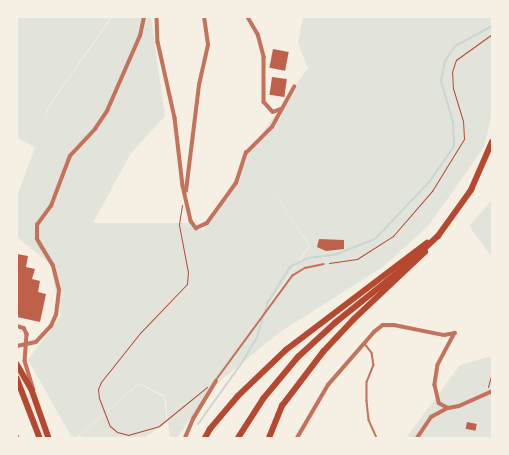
<!DOCTYPE html>
<html>
<head>
<meta charset="utf-8">
<style>
	body { margin:0 }
	#map { position:relative; width:509px; height:455px; overflow:hidden; background:#f6efe4; font-family:"Varela Round",sans-serif }
	div>[style] { position:absolute }
	[style*='--x'] { left:calc(var(--x)*1px); top:calc(var(--y)*1px); width:calc(var(--w)*1px); rotate:calc(var(--a)*1deg) }
	.green>* { inset:0; background:#e2e4dc }
	.stream>* { height:2px; margin:-1px; padding:0 1px; transform-origin:1px; border-radius:1px; background:#c9d6d2 }
	.building>* { inset:0; background:#bf614a; transform-origin:0 0 }
	.path>* { height:1px; margin:-0.5px; padding:0 0.5px; transform-origin:0.5px; border-radius:0.5px; background:#b5482f }
	.service>* { height:1.5px; margin:-0.75px; padding:0 0.75px; transform-origin:0.75px; border-radius:0.75px; background:#c5725c }
	.minor>* { height:3.5px; margin:-1.75px; padding:0 1.75px; transform-origin:1.75px; border-radius:1.75px; background:#c5725c }
	.primary>* { height:5.5px; margin:-2.75px; padding:0 2.75px; transform-origin:2.75px; border-radius:2.75px; background:#b5482f }
	.trunk>* { height:5.5px; margin:-2.75px; padding:0 2.75px; transform-origin:2.75px; border-radius:2.75px; background:#b5482f }
	span { translate:-50% -50%; white-space:nowrap; text-align:center; line-height:1.15; -webkit-text-stroke:4px #f6efe4; paint-order:stroke }
	.frame { position:absolute; inset:0; border:18px solid #f6efe4; pointer-events:none }
</style>
</head>
<body>
<div id="map">
	<div class="green">
		<div style="clip-path:polygon(17px 17px,111px 17px,48px 107px,44px 120px,49px 107px,112px 17px,151px 17px,165px 116px,131px 153px,93px 223px,190px 223px,204px 231px,249px 154px,309px 246px,177px 438px,170px 438px,165px 396px,139px 383px,76px 438px,72px 438px,28px 360px,61px 316px,50px 264px,17px 237px,17px 196px,35px 147px,17px 138px)"></div>
		<div style="clip-path:polygon(303px 17px,492px 17px,492px 113px,484px 147px,429px 225px,383px 267px,280px 332px,214px 386px,310px 246px,248px 153px,308px 68px,298px 43px)"></div>
		<div style="clip-path:polygon(492px 200px,492px 257px,469px 226px)"></div>
		<div style="clip-path:polygon(492px 356px,492px 438px,406px 438px,460px 365px)"></div>
		<div style="clip-path:polygon(139px 384px,164px 397px,167px 422px,144px 438px,81px 438px,80px 435px)"></div>
	</div>
	<div class="stream">
		<div style="--x:198;--y:424;--w:74;--a:-54.4"></div>
		<div style="--x:241;--y:364;--w:31;--a:-59"></div>
		<div style="--x:257;--y:337;--w:37;--a:-73"></div>
		<div style="--x:268;--y:302;--w:41;--a:-57.8"></div>
		<div style="--x:290;--y:267;--w:20;--a:-27"></div>
		<div style="--x:308;--y:258;--w:26;--a:-7"></div>
		<div style="--x:334;--y:255;--w:44;--a:-21.3"></div>
		<div style="--x:375;--y:239;--w:80;--a:-46.5"></div>
		<div style="--x:430;--y:181;--w:42;--a:-55.6"></div>
		<div style="--x:454;--y:146;--w:24;--a:-92"></div>
		<div style="--x:453;--y:122;--w:43;--a:-106.3"></div>
		<div style="--x:441;--y:81;--w:20;--a:-79"></div>
		<div style="--x:445;--y:61;--w:18;--a:-56"></div>
		<div style="--x:455;--y:46;--w:42;--a:-28.4"></div>
	</div>
	<div class="building">
		<div style="left:273px;top:49px;width:16px;height:19px;rotate:11deg"></div>
		<div style="left:272px;top:77px;width:15px;height:18px;rotate:8deg"></div>
		<div style="clip-path:polygon(319px 239px,344px 240px,344px 249px,326px 251px,317px 247px)"></div>
		<div style="clip-path:polygon(17px 254px,28px 256px,26px 267px,35px 269px,32px 279px,40px 281px,38px 292px,46px 294px,40px 322px,17px 317px)"></div>
		<div style="left:467px;top:422px;width:10px;height:7px;rotate:11deg"></div>
	</div>
	<div class="path">
		<div style="--x:182;--y:205;--w:20;--a:99"></div>
		<div style="--x:179;--y:225;--w:48;--a:79.2"></div>
		<div style="--x:188;--y:272;--w:12;--a:95"></div>
		<div style="--x:187;--y:284;--w:68;--a:133.8"></div>
		<div style="--x:140;--y:333;--w:63;--a:128.5"></div>
		<div style="--x:101;--y:382;--w:8;--a:113"></div>
		<div style="--x:98;--y:389;--w:9;--a:84"></div>
		<div style="--x:99;--y:398;--w:30;--a:69"></div>
		<div style="--x:110;--y:426;--w:9;--a:41"></div>
		<div style="--x:117;--y:432;--w:11;--a:15"></div>
		<div style="--x:128;--y:435;--w:32;--a:-16"></div>
		<div style="--x:159;--y:426;--w:62;--a:-39.1"></div>
		<div style="--x:329;--y:263;--w:28;--a:-8"></div>
		<div style="--x:357;--y:259;--w:43;--a:-32.6"></div>
		<div style="--x:393;--y:236;--w:60;--a:-49.1"></div>
		<div style="--x:432;--y:191;--w:61;--a:-58.4"></div>
		<div style="--x:464;--y:139;--w:18;--a:-93"></div>
		<div style="--x:463;--y:121;--w:34;--a:-107"></div>
		<div style="--x:453;--y:89;--w:17;--a:-93"></div>
		<div style="--x:452;--y:72;--w:13;--a:-72"></div>
		<div style="--x:456;--y:60;--w:44;--a:-35.8"></div>
		<div style="--x:488;--y:387;--w:16;--a:-75"></div>
	</div>
	<div class="service">
		<div style="--x:365;--y:344;--w:11;--a:52"></div>
		<div style="--x:372;--y:353;--w:12;--a:81"></div>
		<div style="--x:374;--y:365;--w:18;--a:112"></div>
		<div style="--x:367;--y:382;--w:19;--a:90"></div>
		<div style="--x:367;--y:401;--w:19;--a:84"></div>
		<div style="--x:369;--y:420;--w:20;--a:66"></div>
		<div style="--x:216;--y:380;--w:129;--a:-53.8"></div>
		<div style="--x:292;--y:276;--w:15;--a:-32"></div>
		<div style="--x:305;--y:268;--w:19;--a:-12"></div>
		<div style="--x:17;--y:433;--w:5;--a:68"></div>
	</div>
	<div class="minor">
		<div style="--x:157;--y:17;--w:25;--a:88"></div>
		<div style="--x:158;--y:42;--w:78;--a:77.4"></div>
		<div style="--x:175;--y:118;--w:68;--a:83.3"></div>
		<div style="--x:183;--y:186;--w:36;--a:77"></div>
		<div style="--x:191;--y:221;--w:9;--a:54"></div>
		<div style="--x:196;--y:228;--w:12;--a:-24"></div>
		<div style="--x:207;--y:223;--w:49;--a:-54.1"></div>
		<div style="--x:236;--y:183;--w:32;--a:-72"></div>
		<div style="--x:246;--y:153;--w:37;--a:-45"></div>
		<div style="--x:272;--y:127;--w:46;--a:-61.2"></div>
		<div style="--x:248;--y:17;--w:20;--a:60"></div>
		<div style="--x:258;--y:34;--w:24;--a:75"></div>
		<div style="--x:264;--y:57;--w:45;--a:90"></div>
		<div style="--x:264;--y:102;--w:13;--a:48"></div>
		<div style="--x:273;--y:112;--w:9;--a:-21"></div>
		<div style="--x:186;--y:191;--w:107;--a:-83"></div>
		<div style="--x:199;--y:85;--w:41;--a:-77.3"></div>
		<div style="--x:208;--y:45;--w:28;--a:-98"></div>
		<div style="--x:17;--y:326;--w:7;--a:16"></div>
		<div style="--x:24;--y:328;--w:7;--a:63"></div>
		<div style="--x:27;--y:334;--w:27;--a:94"></div>
		<div style="--x:25;--y:361;--w:30;--a:73"></div>
		<div style="--x:17;--y:346;--w:19;--a:-12"></div>
		<div style="--x:36;--y:342;--w:22;--a:-47"></div>
		<div style="--x:51;--y:326;--w:12;--a:-66"></div>
		<div style="--x:56;--y:315;--w:25;--a:-83"></div>
		<div style="--x:59;--y:290;--w:25;--a:-104"></div>
		<div style="--x:53;--y:266;--w:31;--a:-121"></div>
		<div style="--x:37;--y:239;--w:14;--a:-90"></div>
		<div style="--x:37;--y:225;--w:24;--a:-54"></div>
		<div style="--x:51;--y:206;--w:53;--a:-69.2"></div>
		<div style="--x:70;--y:156;--w:37;--a:-47"></div>
		<div style="--x:95;--y:129;--w:22;--a:-56"></div>
		<div style="--x:107;--y:111;--w:82;--a:-66.3"></div>
		<div style="--x:140;--y:36;--w:19;--a:-78"></div>
		<div style="--x:185;--y:438;--w:21;--a:-67"></div>
		<div style="--x:193;--y:419;--w:44;--a:-58.8"></div>
		<div style="--x:297;--y:438;--w:61;--a:-59.7"></div>
		<div style="--x:328;--y:385;--w:70;--a:-49"></div>
		<div style="--x:374;--y:332;--w:11;--a:-38"></div>
		<div style="--x:383;--y:325;--w:11;--a:0"></div>
		<div style="--x:394;--y:325;--w:51;--a:11.3"></div>
		<div style="--x:444;--y:335;--w:11;--a:-10"></div>
		<div style="--x:455;--y:333;--w:36;--a:118"></div>
		<div style="--x:438;--y:365;--w:20;--a:99"></div>
		<div style="--x:435;--y:385;--w:18;--a:77"></div>
		<div style="--x:439;--y:403;--w:10;--a:29"></div>
		<div style="--x:448;--y:408;--w:11;--a:-10"></div>
		<div style="--x:459;--y:406;--w:36;--a:-24"></div>
		<div style="--x:417;--y:438;--w:25;--a:-56"></div>
		<div style="--x:431;--y:417;--w:19;--a:-28"></div>
	</div>
	<div class="primary">
		<div style="--x:17;--y:364;--w:30;--a:60"></div>
		<div style="--x:32;--y:390;--w:51;--a:70.5"></div>
		<div style="--x:17;--y:378;--w:64;--a:69"></div>
	</div>
	<div class="trunk">
		<div style="--x:205;--y:438;--w:10;--a:-61"></div>
		<div style="--x:210;--y:429;--w:43;--a:-49.7"></div>
		<div style="--x:238;--y:396;--w:66;--a:-43.8"></div>
		<div style="--x:286;--y:350;--w:177;--a:-37.2"></div>
		<div style="--x:238;--y:438;--w:46;--a:-57.3"></div>
		<div style="--x:263;--y:399;--w:55;--a:-50.2"></div>
		<div style="--x:298;--y:357;--w:50;--a:-42.6"></div>
		<div style="--x:335;--y:323;--w:91;--a:-38.8"></div>
		<div style="--x:406;--y:266;--w:44;--a:-43.2"></div>
		<div style="--x:438;--y:236;--w:57;--a:-54.3"></div>
		<div style="--x:471;--y:190;--w:52;--a:-66.4"></div>
		<div style="--x:269;--y:438;--w:35;--a:-68"></div>
		<div style="--x:282;--y:406;--w:68;--a:-52.8"></div>
		<div style="--x:323;--y:352;--w:44;--a:-46.8"></div>
		<div style="--x:353;--y:320;--w:99;--a:-43.4"></div>
	</div>
	<div class="frame"></div>
</div>
</body>
</html>
